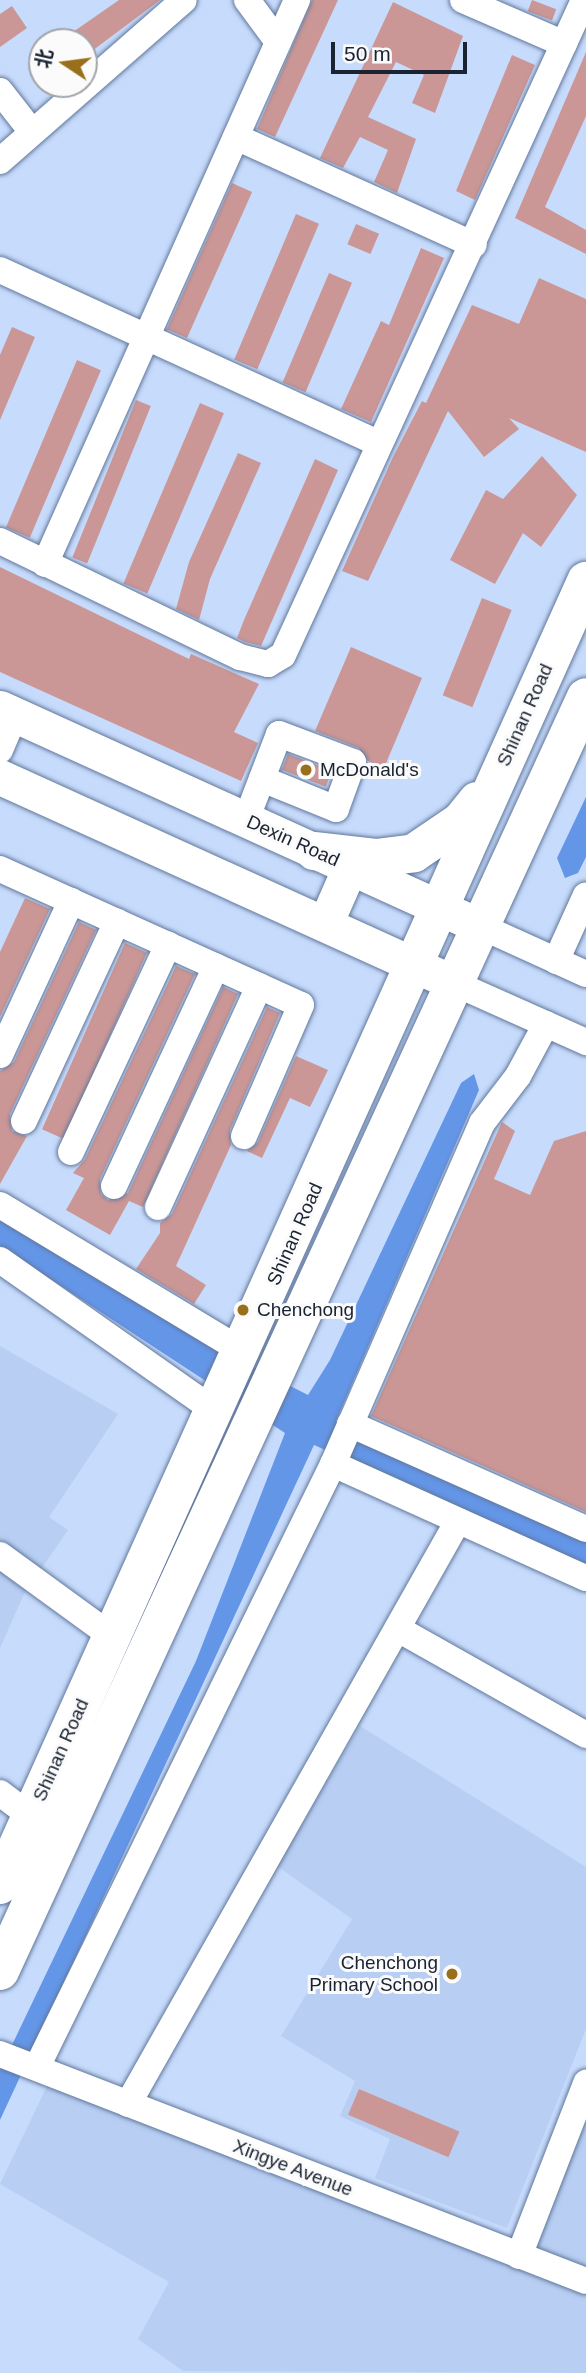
<!DOCTYPE html>
<html>
<head>
<meta charset="utf-8">
<style>
	body { margin:0 }
	#map { position:relative; width:586px; height:2373px; overflow:hidden; background:#c7dbfc; font-family:Helvetica,"Noto Sans SC",sans-serif }
	div>[style] { position:absolute }
	[style*='--x'] { left:calc(var(--x)*1px); top:calc(var(--y)*1px); width:calc(var(--w)*1px); rotate:calc(var(--a)*1deg) }
	.built>* { inset:0; background:#b8cef3 }
	.water>* { inset:0; background:#6496e8 }
	.building>* { inset:0; background:#cb9796; transform-origin:0 0 }
	.roads { filter:drop-shadow(0 0 2px #61789c) drop-shadow(0 0 2px #61789c) }
	.minor>* { height:26px; margin:-13px; padding:0 13px; transform-origin:13px; border-radius:13px; background:#fff }
	.major>* { height:35px; margin:-17.5px; padding:0 17.5px; transform-origin:17.5px; border-radius:17.5px; background:#fff }
	.highway>* { height:38px; margin:-19px; padding:0 19px; transform-origin:19px; border-radius:19px; background:#fff }
	.dots>* { width:19px; height:19px; translate:-50% -50%; box-sizing:border-box; border:4px solid #fbfbfb; border-radius:50% }
	span { translate:-50% -50%; white-space:nowrap; text-align:center; line-height:1.15; -webkit-text-stroke:6px #fbfbfb; paint-order:stroke }
	.street-label { font-size:19px; color:#1a2332 }
	.poi-label { font-size:19px; color:#1a2332 }
	.left { translate:0 -50%; text-align:left }
	.right { translate:-100% -50%; text-align:right }
	.north { position:absolute; left:28px; top:28px; width:70px; height:70px; box-sizing:border-box; background:#fbfbfb; border:2px solid #a1a5ab; border-radius:50%; rotate:283deg; font-size:19px; font-weight:700; line-height:28px; text-align:center; color:#1a2332 }
	.north::after { content:''; display:block; margin:auto; width:24px; height:32px; background:#996f1c; clip-path:polygon(50% 0,100% 100%,50% 72%,0 100%) }
	.scale { position:absolute; left:331px; top:42px; width:136px; height:32px; box-sizing:border-box; border:4px solid #1a2332; border-top:0; padding-left:9px; font-size:21px; line-height:24px; white-space:nowrap; color:#1a2332; -webkit-text-stroke:5px #fbfbfb; paint-order:stroke }
</style>
</head>
<body>
<div id="map">
	<div class="built">
		<div style="clip-path:polygon(0 1346px,118px 1414px,49px 1517px,68px 1530px,24px 1594px,0 1648px)"></div>
		<div style="clip-path:polygon(360px 1726px,586px 1867px,586px 2029px,507px 2228px,375px 2178px,390px 2139px,340px 2116px,355px 2081px,281px 2036px,352px 1919px,277px 1866px)"></div>
		<div style="clip-path:polygon(48px 2084px,526px 2267px,586px 2112px,586px 2373px,183px 2371px,138px 2339px,169px 2282px,0 2184px)"></div>
	</div>
	<div class="water">
		<div style="clip-path:polygon(586px 797px,586px 857px,578px 873px,565px 878px,557px 858px)"></div>
		<div style="clip-path:polygon(474px 1074px,479px 1090px,336px 1421px,345px 1431px,586px 1541px,586px 1566px,314px 1445px,0 2120px,0 2070px,196px 1661px,285px 1433px,0 1246px,0 1214px,196px 1338px,308px 1395px,330px 1360px,461px 1083px)"></div>
	</div>
	<div class="building">
		<div style="clip-path:polygon(119px 0,160px 0,88px 54px,73px 32px)"></div>
		<div style="clip-path:polygon(312px 0,338px 0,275px 137px,257px 129px)"></div>
		<div style="left:532px;top:0;width:26px;height:12px;rotate:21deg"></div>
		<div style="clip-path:polygon(393px 2px,463px 36px,435px 113px,412px 103px,424px 75px,396px 62px,368px 117px,416px 139px,397px 193px,374px 182px,388px 150px,360px 137px,343px 168px,320px 158px)"></div>
		<div style="clip-path:polygon(12px 6px,27px 28px,0 47px,0 14px)"></div>
		<div style="clip-path:polygon(586px 52px,586px 116px,545px 207px,586px 230px,586px 254px,515px 218px)"></div>
		<div style="clip-path:polygon(512px 55px,535px 65px,475px 200px,456px 191px)"></div>
		<div style="left:232px;top:183px;width:22px;height:160px;rotate:24deg"></div>
		<div style="left:296px;top:214px;width:25px;height:158px;rotate:23deg"></div>
		<div style="left:356px;top:224px;width:25px;height:22px;rotate:23deg"></div>
		<div style="clip-path:polygon(421px 248px,444px 258px,371px 422px,341px 409px,381px 321px,389px 325px)"></div>
		<div style="left:329px;top:273px;width:25px;height:119px;rotate:23deg"></div>
		<div style="clip-path:polygon(539px 278px,586px 299px,586px 452px,509px 418px,519px 429px,484px 457px,448px 411px,368px 581px,342px 571px,393px 457px,422px 401px,426px 403px,472px 305px,519px 324px)"></div>
		<div style="clip-path:polygon(12px 327px,35px 337px,0 420px,0 355px)"></div>
		<div style="left:77px;top:360px;width:26px;height:182px;rotate:23deg"></div>
		<div style="left:136px;top:400px;width:16px;height:170px;rotate:22deg"></div>
		<div style="left:200px;top:403px;width:26px;height:196px;rotate:23deg"></div>
		<div style="clip-path:polygon(238px 453px,261px 463px,210px 579px,199px 620px,176px 609px,189px 562px)"></div>
		<div style="clip-path:polygon(542px 456px,577px 495px,541px 547px,523px 533px,495px 584px,450px 560px,486px 490px,503px 499px)"></div>
		<div style="clip-path:polygon(315px 459px,338px 470px,261px 646px,245px 642px,237px 638px,244px 620px)"></div>
		<div style="clip-path:polygon(0 567px,189px 659px,191px 654px,259px 684px,234px 732px,258px 743px,241px 781px,0 672px)"></div>
		<div style="left:482px;top:598px;width:32px;height:105px;rotate:22deg"></div>
		<div style="clip-path:polygon(351px 647px,422px 678px,384px 768px,368px 761px,359px 748px,315px 731px)"></div>
		<div style="left:288px;top:754px;width:47px;height:17px;rotate:21deg"></div>
		<div style="clip-path:polygon(25px 898px,50px 909px,0 1017px,0 952px)"></div>
		<div style="clip-path:polygon(79px 922px,96px 930px,10px 1114px,12px 1131px,27px 1136px,0 1184px,0 1071px,14px 1062px)"></div>
		<div style="left:125px;top:943px;width:24px;height:204px;rotate:24deg"></div>
		<div style="clip-path:polygon(176px 966px,195px 974px,100px 1179px,101px 1194px,108px 1200px,128px 1193px,223px 987px,238px 994px,143px 1207px,129px 1201px,110px 1235px,66px 1210px,84px 1178px,73px 1173px,85px 1159px)"></div>
		<div style="clip-path:polygon(267px 1007px,280px 1013px,230px 1130px,231px 1145px,176px 1266px,206px 1285px,194px 1304px,136px 1269px,160px 1233px,160px 1223px,172px 1214px)"></div>
		<div style="clip-path:polygon(296px 1056px,328px 1070px,310px 1107px,290px 1098px,262px 1158px,247px 1151px,258px 1142px)"></div>
		<div style="clip-path:polygon(502px 1122px,515px 1131px,494px 1179px,530px 1195px,554px 1141px,586px 1131px,586px 1512px,371px 1416px)"></div>
		<div style="left:359px;top:2089px;width:109px;height:28px;rotate:23deg"></div>
	</div>
	<div class="roads">
		<div class="minor">
			<div style="--x:247;--y:0;--w:52;--a:53.6"></div>
			<div style="--x:463;--y:0;--w:110;--a:23.5"></div>
			<div style="--x:0;--y:91;--w:52;--a:52"></div>
			<div style="--x:236;--y:137;--w:261;--a:24.4"></div>
			<div style="--x:0;--y:161;--w:244;--a:-41.2"></div>
			<div style="--x:0;--y:270;--w:416;--a:24.6"></div>
			<div style="--x:0;--y:541;--w:267;--a:25.8"></div>
			<div style="--x:240;--y:657;--w:29;--a:14"></div>
			<div style="--x:268;--y:664;--w:17;--a:-31"></div>
			<div style="--x:283;--y:655;--w:721;--a:-65.32"></div>
			<div style="--x:45;--y:564;--w:618;--a:-65.92"></div>
			<div style="--x:0;--y:750;--w:38;--a:-67"></div>
			<div style="--x:246;--y:820;--w:92;--a:-69"></div>
			<div style="--x:279;--y:734;--w:79;--a:20.7"></div>
			<div style="--x:353;--y:762;--w:50;--a:109.9"></div>
			<div style="--x:336;--y:809;--w:80;--a:-157.9"></div>
			<div style="--x:0;--y:869;--w:330;--a:24.3"></div>
			<div style="--x:301;--y:1005;--w:143;--a:113.5"></div>
			<div style="--x:480;--y:926;--w:116;--a:24.4"></div>
			<div style="--x:556;--y:961;--w:72;--a:-65.6"></div>
			<div style="--x:454;--y:983;--w:145;--a:24.1"></div>
			<div style="--x:0;--y:1055;--w:170;--a:-65.2"></div>
			<div style="--x:24;--y:1121;--w:220;--a:-65"></div>
			<div style="--x:71;--y:1152;--w:229;--a:-64.9"></div>
			<div style="--x:114;--y:1186;--w:242;--a:-65.1"></div>
			<div style="--x:0;--y:1205;--w:283;--a:31.1"></div>
			<div style="--x:158;--y:1207;--w:243;--a:-65.4"></div>
			<div style="--x:0;--y:1260;--w:263;--a:35.1"></div>
			<div style="--x:350;--y:1424;--w:258;--a:24"></div>
			<div style="--x:333;--y:1464;--w:277;--a:24.3"></div>
			<div style="--x:0;--y:1555;--w:140;--a:36"></div>
			<div style="--x:398;--y:1629;--w:216;--a:29.4"></div>
			<div style="--x:0;--y:1793;--w:39;--a:37"></div>
			<div style="--x:0;--y:2054;--w:628;--a:21.17"></div>
			<div style="--x:37;--y:2067;--w:672;--a:-63.85"></div>
			<div style="--x:333;--y:1464;--w:372;--a:-66.4"></div>
			<div style="--x:482;--y:1123;--w:59;--a:-52.5"></div>
			<div style="--x:518;--y:1076;--w:59;--a:-61.7"></div>
			<div style="--x:128;--y:2104;--w:670;--a:-60.49"></div>
			<div style="--x:519;--y:2256;--w:186;--a:-68.8"></div>
		</div>
		<div class="major">
			<div style="--x:0;--y:708;--w:527;--a:24.43"></div>
			<div style="--x:0;--y:777;--w:499;--a:24.4"></div>
			<div style="--x:325;--y:924;--w:62;--a:-66.3"></div>
		</div>
		<div class="highway">
			<div style="--x:314;--y:851;--w:62;--a:6.4"></div>
			<div style="--x:376;--y:858;--w:38;--a:-7"></div>
			<div style="--x:414;--y:853;--w:57;--a:-34.2"></div>
			<div style="--x:461;--y:821;--w:26;--a:-51"></div>
			<div style="--x:0;--y:1885;--w:1430;--a:-65.8"></div>
			<div style="--x:0;--y:1971;--w:1402;--a:-65.3"></div>
		</div>
	</div>
	<div class="dots">
		<div style="left:306px;top:770px;background:#996f1c"></div>
		<div style="left:243px;top:1310px;background:#996f1c"></div>
		<div style="left:452px;top:1974px;background:#996f1c"></div>
	</div>
	<div class="street-label">
		<span style="left:525px;top:715px;rotate:-66deg">Shinan Road</span>
		<span style="left:293px;top:841px;rotate:24deg">Dexin Road</span>
		<span style="left:295px;top:1234px;rotate:-66deg">Shinan Road</span>
		<span style="left:61px;top:1750px;rotate:-66deg">Shinan Road</span>
		<span style="left:293px;top:2168px;rotate:21deg">Xingye Avenue</span>
	</div>
	<div class="poi-label">
		<span class="left" style="left:320px;top:770px">McDonald's</span>
		<span class="left" style="left:257px;top:1310px">Chenchong</span>
		<span class="right" style="left:438px;top:1974px">Chenchong<br>Primary School</span>
	</div>
	<div class="north">北</div>
	<div class="scale">50 m</div>
</div>
</body>
</html>
